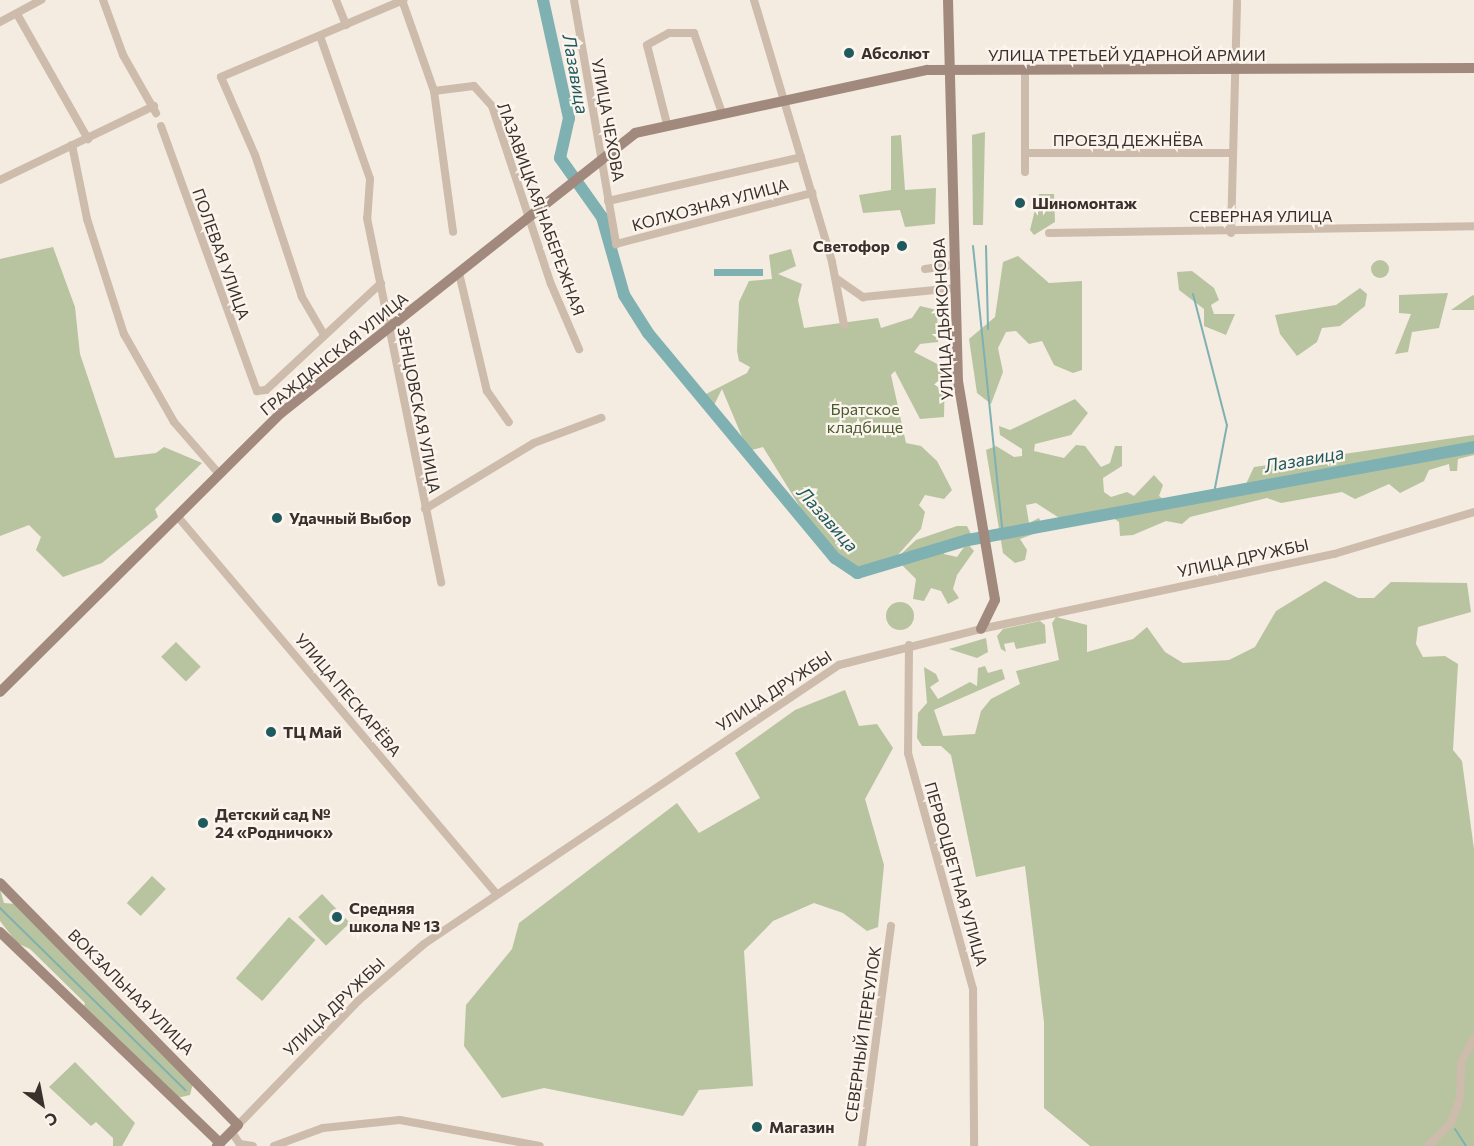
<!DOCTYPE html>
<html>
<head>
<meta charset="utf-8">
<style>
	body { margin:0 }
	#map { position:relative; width:1474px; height:1146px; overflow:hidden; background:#f4ebe1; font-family:Commissioner,sans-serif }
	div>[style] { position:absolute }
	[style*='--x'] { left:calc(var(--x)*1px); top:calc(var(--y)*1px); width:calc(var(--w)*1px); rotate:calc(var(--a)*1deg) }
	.green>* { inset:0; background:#b8c4a0; transform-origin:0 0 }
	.round { border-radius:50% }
	.water>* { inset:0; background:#7fb0b2; transform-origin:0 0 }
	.stream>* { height:2px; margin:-1px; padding:0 1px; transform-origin:1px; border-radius:1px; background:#7fb0b2 }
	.river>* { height:12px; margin:-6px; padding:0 6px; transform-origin:6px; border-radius:6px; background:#7fb0b2 }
	.street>* { height:8px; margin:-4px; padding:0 4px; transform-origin:4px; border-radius:4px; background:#cdbbac }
	.secondary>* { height:10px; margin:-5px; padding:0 5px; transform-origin:5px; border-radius:5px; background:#a18a7d }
	.dots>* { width:16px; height:16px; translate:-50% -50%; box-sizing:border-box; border:3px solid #fbf5ee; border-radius:50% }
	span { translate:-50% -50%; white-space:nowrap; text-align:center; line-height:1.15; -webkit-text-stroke:4.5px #fbf5ee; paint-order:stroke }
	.poi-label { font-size:16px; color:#3b302b; font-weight:700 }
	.left { translate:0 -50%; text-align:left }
	.right { translate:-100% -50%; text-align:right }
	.street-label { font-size:16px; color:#3b302b }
	.park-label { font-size:16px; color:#4a5a2e }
	.water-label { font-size:18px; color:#1f5a5e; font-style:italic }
	.north { position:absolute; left:12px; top:1074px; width:60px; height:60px; -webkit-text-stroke:4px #fbf5ee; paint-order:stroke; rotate:148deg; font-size:16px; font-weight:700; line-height:24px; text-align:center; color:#3b302b }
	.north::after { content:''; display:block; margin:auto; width:21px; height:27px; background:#3b302b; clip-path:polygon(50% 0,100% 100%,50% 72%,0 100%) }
</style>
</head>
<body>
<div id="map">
	<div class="green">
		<div style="clip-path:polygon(985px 132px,983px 225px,973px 225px,972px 135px)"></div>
		<div style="clip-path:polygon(901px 135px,905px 190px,936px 188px,935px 224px,905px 227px,900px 210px,863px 213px,859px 195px,891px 190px,891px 136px)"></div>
		<div style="clip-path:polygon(1039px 194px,1054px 194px,1055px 222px,1034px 235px,1030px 230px)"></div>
		<div style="clip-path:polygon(53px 247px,75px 307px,80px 354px,115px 458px,156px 453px,164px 447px,202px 463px,155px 509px,158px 517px,102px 563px,63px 577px,36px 550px,41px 537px,29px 525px,0 536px,0 259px)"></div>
		<div style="clip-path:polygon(791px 249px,796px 266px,778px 274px,802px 284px,798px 300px,804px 328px,878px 318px,881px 328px,912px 318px,920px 306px,937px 310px,938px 342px,920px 344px,914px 352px,945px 368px,944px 417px,920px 419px,895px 371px,891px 375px,906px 443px,921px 446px,937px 461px,952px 490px,944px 499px,925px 495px,919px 505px,925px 512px,921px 529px,896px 557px,855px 569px,821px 541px,763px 447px,748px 451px,722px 389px,714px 405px,704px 395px,747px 373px,750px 367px,739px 361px,737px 351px,739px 302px,749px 281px,772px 279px,769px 255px)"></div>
		<div style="clip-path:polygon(1018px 256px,1049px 283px,1082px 281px,1082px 370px,1073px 373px,1054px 365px,1042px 341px,1029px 344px,1016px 331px,1006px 332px,998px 348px,1003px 372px,991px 404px,977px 393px,969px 339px,995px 317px,1003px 262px)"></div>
		<div class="round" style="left:1371px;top:260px;width:18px;height:18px"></div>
		<div style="clip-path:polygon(1192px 271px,1214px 288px,1219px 300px,1211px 305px,1214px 314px,1235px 314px,1226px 335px,1204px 326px,1204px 309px,1179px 290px,1177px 272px)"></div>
		<div style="clip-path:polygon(1360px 288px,1367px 294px,1365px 306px,1340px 326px,1322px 328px,1317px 342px,1297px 356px,1280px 334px,1275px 315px,1336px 305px)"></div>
		<div style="clip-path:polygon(1448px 293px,1439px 328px,1412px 332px,1408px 352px,1395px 354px,1411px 314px,1399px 313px,1399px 295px)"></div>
		<div style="clip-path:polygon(1474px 296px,1474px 310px,1451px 310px,1473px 295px)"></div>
		<div style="clip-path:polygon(1075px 399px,1088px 413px,1071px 435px,1035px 444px,1034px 451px,1064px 458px,1076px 445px,1085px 446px,1101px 467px,1110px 463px,1115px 446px,1122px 446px,1122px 466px,1103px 478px,1104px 492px,1111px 497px,1127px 492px,1134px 496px,1154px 475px,1163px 485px,1159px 496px,1166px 501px,1246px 484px,1254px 467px,1474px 435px,1474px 455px,1458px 459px,1457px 471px,1450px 471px,1449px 464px,1429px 470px,1424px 481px,1400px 493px,1389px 484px,1355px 499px,1342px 492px,1281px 503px,1267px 498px,1190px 517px,1182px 524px,1166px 521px,1133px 535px,1120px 536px,1119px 522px,1105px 512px,1061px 519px,1036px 503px,1026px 505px,1029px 523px,1039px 518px,1044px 530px,1020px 539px,1027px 550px,1025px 560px,1015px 563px,1003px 553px,986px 450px,996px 446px,1014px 457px,1022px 456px,1022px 449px,1000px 435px,999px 426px,1010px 430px)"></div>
		<div style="clip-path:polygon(957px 526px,967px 526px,971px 534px,945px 544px,944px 554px,957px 557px,967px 543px,974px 551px,957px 575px,953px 589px,959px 598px,948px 604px,941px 591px,931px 588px,924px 601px,913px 599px,916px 579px,901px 564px,900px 555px,916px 540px)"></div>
		<div style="clip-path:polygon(1325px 581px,1358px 598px,1374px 598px,1391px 582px,1467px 583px,1471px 612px,1418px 627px,1416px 644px,1423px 657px,1445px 656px,1458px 664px,1453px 750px,1462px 761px,1474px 849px,1474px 1146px,1090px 1146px,1044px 1108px,1044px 1022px,1025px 866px,976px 877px,951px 755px,941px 746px,922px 746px,917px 738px,918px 713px,927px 703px,924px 667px,936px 674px,939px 681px,930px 687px,938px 699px,970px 682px,977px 686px,978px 668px,985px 666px,988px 673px,1002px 669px,1005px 679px,934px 710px,943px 736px,975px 734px,981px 711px,991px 699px,1020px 684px,1016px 671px,1059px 660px,1052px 623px,1056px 617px,1087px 625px,1087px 652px,1133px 639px,1147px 627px,1165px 652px,1183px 663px,1229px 660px,1255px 647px,1276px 611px)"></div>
		<div class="round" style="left:886px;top:602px;width:28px;height:28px"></div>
		<div style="clip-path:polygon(1040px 621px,1045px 625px,1046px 643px,1016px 649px,1014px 642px,1004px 644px,1006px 652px,1001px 649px,997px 636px,1003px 629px)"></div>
		<div style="clip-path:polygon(986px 638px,988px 652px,977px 658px,949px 649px)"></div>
		<div style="left:176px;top:642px;width:35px;height:21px;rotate:45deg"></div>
		<div style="clip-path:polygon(845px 690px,859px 726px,877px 724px,893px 748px,865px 799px,884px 865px,878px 927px,867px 931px,843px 913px,814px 903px,773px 921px,744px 951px,753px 1086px,699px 1090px,683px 1116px,544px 1088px,502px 1098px,464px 1046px,466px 1005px,512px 949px,519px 923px,677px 803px,699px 833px,760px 798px,735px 753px,795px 710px)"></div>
		<div style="left:152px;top:876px;width:19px;height:37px;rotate:43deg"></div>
		<div style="clip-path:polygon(0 889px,4px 903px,16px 904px,193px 1083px,190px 1095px,177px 1098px,83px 1009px,85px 1003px,30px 949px,17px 943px,0 921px)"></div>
		<div style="left:322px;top:894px;width:40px;height:33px;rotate:46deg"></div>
		<div style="left:289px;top:917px;width:35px;height:81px;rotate:41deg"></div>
		<div style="clip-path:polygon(75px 1062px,135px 1123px,122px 1146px,113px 1146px,113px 1138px,96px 1122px,91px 1126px,49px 1087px)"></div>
	</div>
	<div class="water">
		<div style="left:763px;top:269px;width:7px;height:49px;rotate:90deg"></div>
	</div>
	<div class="stream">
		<div style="--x:973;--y:246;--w:292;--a:84.1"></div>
		<div style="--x:986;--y:246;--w:83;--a:88.6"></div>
		<div style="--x:1193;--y:294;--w:135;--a:75.5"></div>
		<div style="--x:1227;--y:425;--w:69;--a:100.8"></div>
		<div style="--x:0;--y:908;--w:260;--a:44.5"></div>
		<div style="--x:1455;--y:1129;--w:20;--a:57"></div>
	</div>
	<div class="river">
		<div style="--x:543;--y:0;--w:121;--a:77.6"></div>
		<div style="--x:569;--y:118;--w:41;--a:102.7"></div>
		<div style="--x:560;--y:158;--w:72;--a:54.6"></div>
		<div style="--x:602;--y:217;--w:81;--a:74.2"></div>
		<div style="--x:624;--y:295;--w:45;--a:57.7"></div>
		<div style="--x:648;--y:333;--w:293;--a:50.3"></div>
		<div style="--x:835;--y:558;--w:27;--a:34"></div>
		<div style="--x:857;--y:573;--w:116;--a:-16.6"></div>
		<div style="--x:968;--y:540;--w:514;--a:-10.41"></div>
	</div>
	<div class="street">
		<div style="--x:103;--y:0;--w:59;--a:70"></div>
		<div style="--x:123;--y:55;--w:67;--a:60.4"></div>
		<div style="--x:336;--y:0;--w:27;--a:68"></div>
		<div style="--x:402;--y:0;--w:96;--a:70.6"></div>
		<div style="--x:434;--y:91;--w:142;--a:82.3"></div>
		<div style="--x:574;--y:0;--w:248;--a:80.2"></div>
		<div style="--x:616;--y:244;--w:203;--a:-14.6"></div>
		<div style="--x:754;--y:0;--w:273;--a:73.4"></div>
		<div style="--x:832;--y:262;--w:64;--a:79.2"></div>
		<div style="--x:17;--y:14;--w:144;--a:60.4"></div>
		<div style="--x:0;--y:22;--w:47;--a:-28.2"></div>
		<div style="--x:320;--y:36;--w:151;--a:70.7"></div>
		<div style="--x:370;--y:179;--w:39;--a:94"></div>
		<div style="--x:367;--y:218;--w:372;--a:78.5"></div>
		<div style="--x:434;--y:91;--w:40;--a:-7.1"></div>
		<div style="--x:474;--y:86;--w:27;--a:48"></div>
		<div style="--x:492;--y:106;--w:188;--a:71.7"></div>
		<div style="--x:551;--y:284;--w:71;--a:66.7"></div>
		<div style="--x:667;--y:124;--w:81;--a:-104.2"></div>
		<div style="--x:647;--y:45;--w:25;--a:-29"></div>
		<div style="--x:669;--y:33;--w:25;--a:0"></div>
		<div style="--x:694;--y:33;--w:85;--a:70.7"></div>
		<div style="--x:161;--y:126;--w:282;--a:70.1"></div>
		<div style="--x:257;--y:391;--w:9;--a:-6"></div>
		<div style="--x:266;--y:390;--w:157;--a:-42.9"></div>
		<div style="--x:72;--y:145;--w:76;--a:78.5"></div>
		<div style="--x:87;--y:219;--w:121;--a:72.2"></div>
		<div style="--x:124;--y:334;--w:101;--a:60.4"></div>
		<div style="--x:174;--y:422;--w:70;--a:49"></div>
		<div style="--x:1026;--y:153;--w:203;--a:0"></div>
		<div style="--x:1025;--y:172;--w:103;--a:-90"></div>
		<div style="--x:0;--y:180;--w:171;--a:-25.7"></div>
		<div style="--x:608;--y:201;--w:198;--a:-12.8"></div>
		<div style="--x:1049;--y:233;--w:425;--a:-0.9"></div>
		<div style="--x:1231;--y:233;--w:231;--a:-88.5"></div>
		<div style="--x:925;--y:269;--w:30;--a:-8"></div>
		<div style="--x:459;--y:273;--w:121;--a:76.7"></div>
		<div style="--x:487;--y:391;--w:38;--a:55"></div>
		<div style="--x:837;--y:279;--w:32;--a:35"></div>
		<div style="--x:863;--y:297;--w:93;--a:-5.5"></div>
		<div style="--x:323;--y:333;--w:42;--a:-120.3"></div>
		<div style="--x:302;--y:297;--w:150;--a:-108.3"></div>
		<div style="--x:255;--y:155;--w:85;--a:-113.6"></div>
		<div style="--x:221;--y:77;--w:198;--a:-22.9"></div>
		<div style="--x:425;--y:509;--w:127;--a:-31.2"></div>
		<div style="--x:534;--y:443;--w:72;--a:-20.5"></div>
		<div style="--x:178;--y:517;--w:492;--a:49.8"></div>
		<div style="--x:909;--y:645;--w:108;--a:90.5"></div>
		<div style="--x:908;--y:753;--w:245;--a:74.6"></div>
		<div style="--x:973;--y:989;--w:157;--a:89.6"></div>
		<div style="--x:238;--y:1125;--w:173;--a:-45.9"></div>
		<div style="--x:358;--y:1001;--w:87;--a:-40.8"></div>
		<div style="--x:424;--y:944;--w:500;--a:-33.91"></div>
		<div style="--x:839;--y:665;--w:146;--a:-14.2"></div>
		<div style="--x:981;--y:629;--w:361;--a:-12"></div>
		<div style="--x:1334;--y:554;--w:146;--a:-16.7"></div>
		<div style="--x:231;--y:1131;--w:18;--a:56"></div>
		<div style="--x:240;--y:1144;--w:13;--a:9"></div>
		<div style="--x:274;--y:1146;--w:52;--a:-20.2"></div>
		<div style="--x:323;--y:1128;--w:77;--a:-5.9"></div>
		<div style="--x:400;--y:1120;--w:142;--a:10.5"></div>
		<div style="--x:862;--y:1146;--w:222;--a:-82.5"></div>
		<div style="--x:1428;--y:1146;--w:33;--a:-45"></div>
		<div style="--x:1451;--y:1123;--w:27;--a:-70"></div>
		<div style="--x:1460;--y:1098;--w:35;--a:-88"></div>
		<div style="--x:1461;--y:1063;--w:28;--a:-63"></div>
	</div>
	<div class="secondary">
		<div style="--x:948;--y:0;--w:381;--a:88.5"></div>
		<div style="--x:958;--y:381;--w:222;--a:80.4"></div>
		<div style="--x:995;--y:600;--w:32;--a:116"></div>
		<div style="--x:0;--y:692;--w:396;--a:-44.8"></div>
		<div style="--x:281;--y:413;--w:451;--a:-38.3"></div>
		<div style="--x:635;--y:133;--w:299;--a:-12.2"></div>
		<div style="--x:927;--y:70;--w:547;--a:-0.21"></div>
		<div style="--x:0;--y:883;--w:339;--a:45.5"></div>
		<div style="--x:238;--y:1125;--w:30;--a:135"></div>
		<div style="--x:0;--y:932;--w:305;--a:43.8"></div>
	</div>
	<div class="dots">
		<div style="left:849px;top:53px;background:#1f5a5e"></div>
		<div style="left:1020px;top:203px;background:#1f5a5e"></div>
		<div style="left:902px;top:246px;background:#1f5a5e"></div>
		<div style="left:277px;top:518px;background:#1f5a5e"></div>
		<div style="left:271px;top:732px;background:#1f5a5e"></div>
		<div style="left:203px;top:823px;background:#1f5a5e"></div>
		<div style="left:337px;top:917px;background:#1f5a5e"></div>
		<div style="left:757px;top:1127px;background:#1f5a5e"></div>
	</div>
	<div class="poi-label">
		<span class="left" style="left:861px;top:53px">Абсолют</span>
		<span class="left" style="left:1032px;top:203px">Шиномонтаж</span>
		<span class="right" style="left:890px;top:246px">Светофор</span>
		<span class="left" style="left:289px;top:518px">Удачный Выбор</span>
		<span class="left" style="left:283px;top:732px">ТЦ Май</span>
		<span class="left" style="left:215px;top:823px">Детский сад №<br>24 «Родничок»</span>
		<span class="left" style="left:349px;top:917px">Средняя<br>школа № 13</span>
		<span class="left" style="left:769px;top:1127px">Магазин</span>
	</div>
	<div class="street-label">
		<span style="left:1127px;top:55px">УЛИЦА ТРЕТЬЕЙ УДАРНОЙ АРМИИ</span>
		<span style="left:608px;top:120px;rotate:80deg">УЛИЦА ЧЕХОВА</span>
		<span style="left:1128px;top:140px">ПРОЕЗД ДЕЖНЁВА</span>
		<span style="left:710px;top:205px;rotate:-15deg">КОЛХОЗНАЯ УЛИЦА</span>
		<span style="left:541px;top:209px;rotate:70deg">ЛАЗАВИЦКАЯ НАБЕРЕЖНАЯ</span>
		<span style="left:1261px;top:216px">СЕВЕРНАЯ УЛИЦА</span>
		<span style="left:221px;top:254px;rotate:70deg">ПОЛЕВАЯ УЛИЦА</span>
		<span style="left:943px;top:319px;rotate:-93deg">УЛИЦА ДЬЯКОНОВА</span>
		<span style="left:334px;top:354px;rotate:-39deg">ГРАЖДАНСКАЯ УЛИЦА</span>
		<span style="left:419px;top:410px;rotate:79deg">ЗЕНЦОВСКАЯ УЛИЦА</span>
		<span style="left:1243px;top:558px;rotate:-12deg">УЛИЦА ДРУЖБЫ</span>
		<span style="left:774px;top:691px;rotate:-33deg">УЛИЦА ДРУЖБЫ</span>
		<span style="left:348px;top:695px;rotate:50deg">УЛИЦА ПЕСКАРЁВА</span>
		<span style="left:956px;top:874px;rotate:74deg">ПЕРВОЦВЕТНАЯ УЛИЦА</span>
		<span style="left:131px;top:992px;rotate:45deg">ВОКЗАЛЬНАЯ УЛИЦА</span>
		<span style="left:334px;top:1007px;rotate:-44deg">УЛИЦА ДРУЖБЫ</span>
		<span style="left:863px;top:1034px;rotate:-82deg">СЕВЕРНЫЙ ПЕРЕУЛОК</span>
	</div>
	<div class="park-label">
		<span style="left:865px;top:418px">Братское<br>кладбище</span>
	</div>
	<div class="water-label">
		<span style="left:576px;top:74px;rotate:80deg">Лазавица</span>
		<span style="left:1304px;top:459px;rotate:-10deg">Лазавица</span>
		<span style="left:828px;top:519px;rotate:48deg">Лазавица</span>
	</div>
	<div class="north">С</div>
</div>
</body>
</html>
